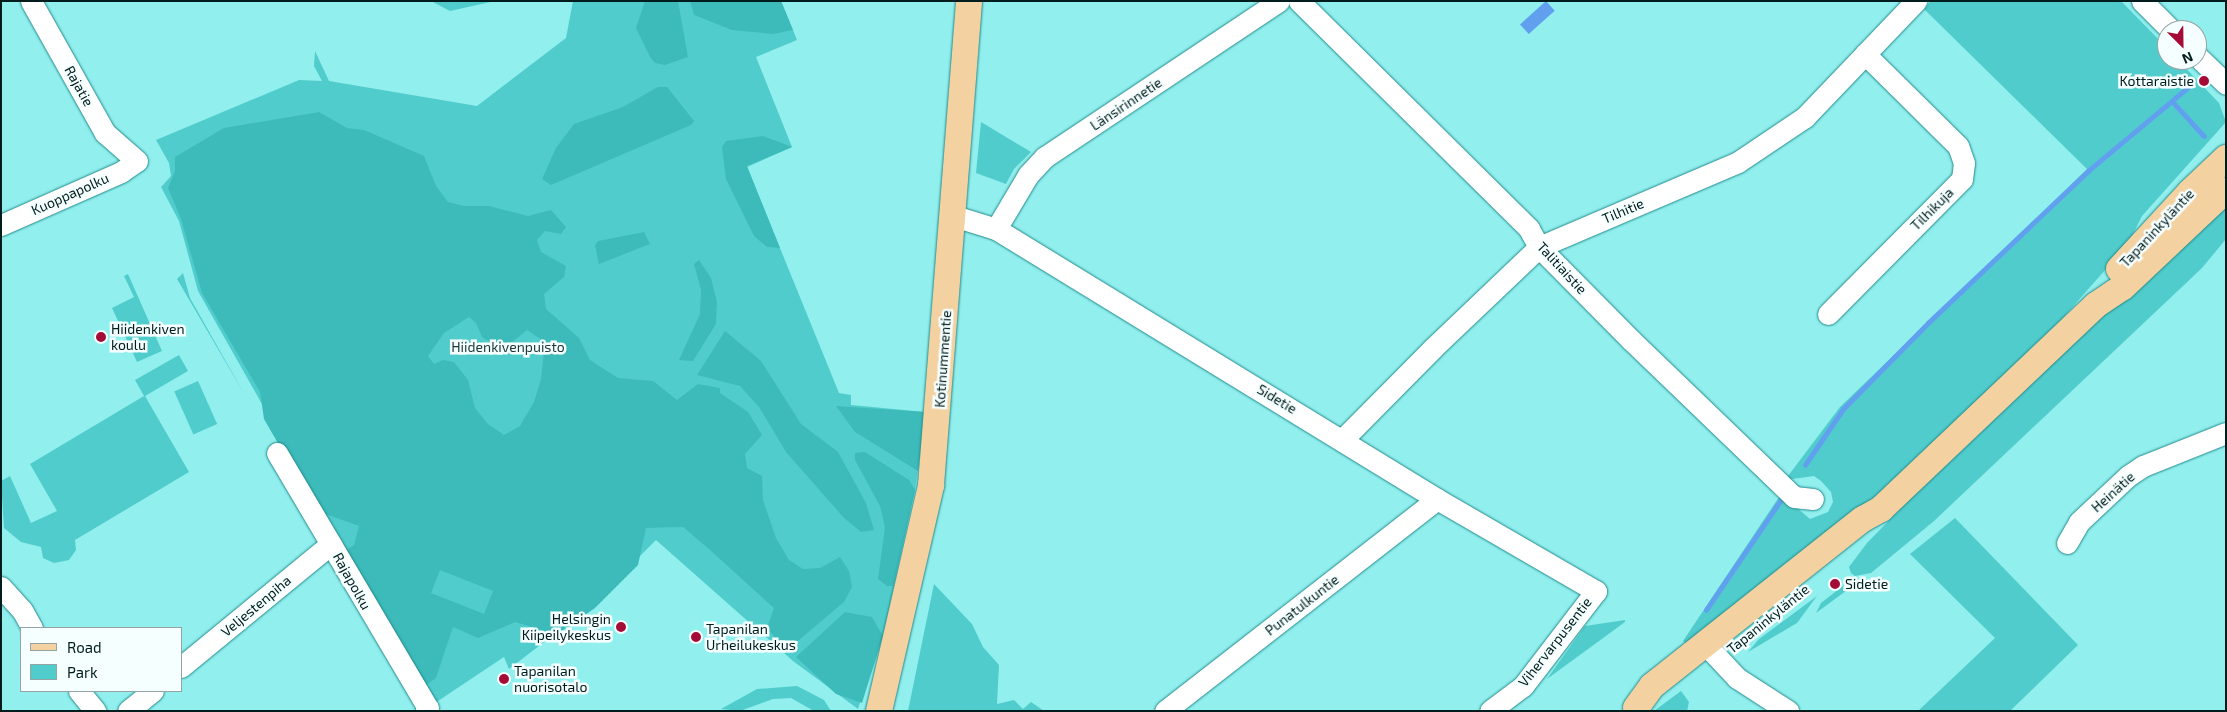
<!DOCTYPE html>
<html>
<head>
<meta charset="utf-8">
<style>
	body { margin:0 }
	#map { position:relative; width:2227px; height:712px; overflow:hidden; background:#91efee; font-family:"Exo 2",sans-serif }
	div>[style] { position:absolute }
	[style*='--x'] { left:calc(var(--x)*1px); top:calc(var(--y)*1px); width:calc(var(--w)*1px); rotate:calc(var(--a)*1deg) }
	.green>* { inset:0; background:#51cccc; transform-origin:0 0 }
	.forest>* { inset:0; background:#3dbaba }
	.water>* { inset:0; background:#61a0ef; transform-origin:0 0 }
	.stream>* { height:4.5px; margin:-2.25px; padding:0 2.25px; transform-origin:2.25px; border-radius:2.25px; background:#61a0ef }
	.roads { filter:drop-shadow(0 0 1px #228a8a) drop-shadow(0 0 1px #228a8a) }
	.minor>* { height:21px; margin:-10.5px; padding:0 10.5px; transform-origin:10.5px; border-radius:10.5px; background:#fff }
	.major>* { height:26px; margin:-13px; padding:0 13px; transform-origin:13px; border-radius:13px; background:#f3d1a0 }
	.dots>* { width:14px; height:14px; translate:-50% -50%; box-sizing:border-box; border:2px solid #f6ffff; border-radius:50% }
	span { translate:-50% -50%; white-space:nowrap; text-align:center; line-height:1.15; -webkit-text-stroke:5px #f6ffff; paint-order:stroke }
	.poi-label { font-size:14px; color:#001c1c }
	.right { translate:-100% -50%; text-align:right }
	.left { translate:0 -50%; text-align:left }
	.street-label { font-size:14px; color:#001c1c }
	.park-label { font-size:14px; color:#1b3636 }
	.frame { position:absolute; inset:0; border:2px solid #001c1c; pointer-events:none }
	.legend { position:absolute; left:20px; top:627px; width:162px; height:65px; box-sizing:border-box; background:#f6ffff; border:1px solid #94a4a4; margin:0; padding:6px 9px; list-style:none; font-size:15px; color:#001c1c }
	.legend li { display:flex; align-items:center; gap:10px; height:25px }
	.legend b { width:25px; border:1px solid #94a4a4 }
	.north { position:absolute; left:2157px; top:20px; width:50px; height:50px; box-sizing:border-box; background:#f6ffff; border:1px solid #94a4a4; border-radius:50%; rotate:157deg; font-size:14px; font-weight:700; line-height:20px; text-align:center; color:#001c1c }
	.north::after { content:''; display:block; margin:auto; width:18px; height:22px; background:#a50b37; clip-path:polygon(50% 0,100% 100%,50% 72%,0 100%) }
</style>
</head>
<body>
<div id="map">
	<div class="green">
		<div style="clip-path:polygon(431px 1px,495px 1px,450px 11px)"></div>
		<div style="clip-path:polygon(573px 1px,781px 1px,797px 40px,756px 57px,792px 147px,747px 167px,839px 393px,851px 395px,851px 405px,925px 412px,915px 490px,883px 636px,881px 634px,858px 709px,793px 661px,656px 540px,587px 609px,509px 669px,504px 657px,432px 705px,198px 291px,179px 221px,161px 187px,171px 176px,169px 163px,156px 140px,299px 80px,322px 81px,314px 66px,315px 51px,329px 81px,477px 106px,566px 38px)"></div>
		<div style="clip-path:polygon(1931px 1px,2121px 1px,2167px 48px,2167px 60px,2178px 60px,2219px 103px,2226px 122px,2142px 216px,2128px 244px,2054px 328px,1923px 456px,1817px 549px,1692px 648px,1683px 641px,1781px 494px,1810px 519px,1828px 512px,1833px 502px,1831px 492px,1821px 481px,1814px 476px,1785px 480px,1840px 407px,2087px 169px,1924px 9px)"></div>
		<div style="clip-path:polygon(981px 122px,1031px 152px,1014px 169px,1006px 184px,976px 173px)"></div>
		<div style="clip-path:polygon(2226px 197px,2226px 239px,2202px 268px,1934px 521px,1871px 573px,1855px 576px,1851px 573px,1849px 567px,1867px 543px,1907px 502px)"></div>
		<div style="clip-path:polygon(183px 273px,190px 298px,246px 397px,177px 279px)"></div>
		<div style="clip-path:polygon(128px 274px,162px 351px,137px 362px,112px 308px,134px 297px,124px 276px)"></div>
		<div style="clip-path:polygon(179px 355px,188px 371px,145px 396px,189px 472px,75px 540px,76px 550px,69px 560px,54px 563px,43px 558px,41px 547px,21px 542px,4px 528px,1px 481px,10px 476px,31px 523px,57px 511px,30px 464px,144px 396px,135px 380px)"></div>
		<div style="left:198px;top:381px;width:47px;height:26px;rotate:66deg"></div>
		<div style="clip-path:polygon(1955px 518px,2078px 645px,2010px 711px,1918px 711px,1995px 638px,1910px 554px)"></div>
		<div style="clip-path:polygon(934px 584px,972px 624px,983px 647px,999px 665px,997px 704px,1014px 700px,1023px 709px,1031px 702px,1044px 711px,908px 711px)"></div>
		<div style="clip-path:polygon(1844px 585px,1854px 585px,1816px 613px,1821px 603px)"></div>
		<div style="clip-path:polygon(1817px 596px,1797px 623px,1748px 652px,1759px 639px)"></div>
		<div style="clip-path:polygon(1625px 620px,1625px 622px,1547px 679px,1585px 626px)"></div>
		<div style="clip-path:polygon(797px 686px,824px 700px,831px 711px,814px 711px,791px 698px,773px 699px,740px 711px,721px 709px,757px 689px)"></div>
		<div style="clip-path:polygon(1681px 691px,1689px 702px,1687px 711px,1654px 711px)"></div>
	</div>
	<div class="forest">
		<div style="clip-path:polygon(645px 1px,678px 1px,688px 57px,665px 65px,655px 63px,650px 57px,636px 28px)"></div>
		<div style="clip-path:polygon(690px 1px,781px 1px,793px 30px,773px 34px,732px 30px,694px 15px)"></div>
		<div style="clip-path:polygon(658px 87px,667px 87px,671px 92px,694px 121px,691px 125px,551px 185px,542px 179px,556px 148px,574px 124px,623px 107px)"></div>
		<div style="clip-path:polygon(evenodd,319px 112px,347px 128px,364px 130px,424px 156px,436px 186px,448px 202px,464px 206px,489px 206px,528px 216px,551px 210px,566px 227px,561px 234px,545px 231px,537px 240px,541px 252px,566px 266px,564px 277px,544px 294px,546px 309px,579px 338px,590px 360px,618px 378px,653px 381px,677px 400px,698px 384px,720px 388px,720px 393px,748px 412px,762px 435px,745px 454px,747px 468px,762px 476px,763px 500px,776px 538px,789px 560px,803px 569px,820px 568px,840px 557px,849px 571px,852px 587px,844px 602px,786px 651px,767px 628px,774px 608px,710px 550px,683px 527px,646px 528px,638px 565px,595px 608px,549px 640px,529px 626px,515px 622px,478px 638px,453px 627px,436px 678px,425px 686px,342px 553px,354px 545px,359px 526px,317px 511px,264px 419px,260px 392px,202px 293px,181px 219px,168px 188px,175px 171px,175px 157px,224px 128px,319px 112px,469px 317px,476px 323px,482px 337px,496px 345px,511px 343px,527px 330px,545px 342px,541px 379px,534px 402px,520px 426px,504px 435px,488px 424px,475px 408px,468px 380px,454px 362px,443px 360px,434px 364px,428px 356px,444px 333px,469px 317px,319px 112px,440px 570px,493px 591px,484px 614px,431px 593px,440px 570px)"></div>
		<div style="clip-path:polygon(763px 136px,792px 147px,747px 166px,780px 248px,767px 247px,754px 236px,726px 179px,722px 147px,726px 141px)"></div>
		<div style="clip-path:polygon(644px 232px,650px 244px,599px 264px,595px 245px,598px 241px)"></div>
		<div style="clip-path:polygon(699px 260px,711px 278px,717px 302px,716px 324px,693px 361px,679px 360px,700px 314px,701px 290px,694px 264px)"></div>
		<div style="clip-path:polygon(725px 331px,761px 361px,801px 424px,838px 452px,866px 503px,874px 530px,861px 532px,844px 518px,786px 452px,759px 407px,740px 386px,697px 375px)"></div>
		<div style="clip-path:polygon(836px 406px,925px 412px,918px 471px,855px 432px)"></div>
		<div style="clip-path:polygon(865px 452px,909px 480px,915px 490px,893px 586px,887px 586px,878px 579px,885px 527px,880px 506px,855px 460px,855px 453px)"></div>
		<div style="clip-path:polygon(845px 612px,872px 617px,883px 636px,862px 703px,836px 694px,796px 657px)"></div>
	</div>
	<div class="water">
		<div style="left:1546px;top:1px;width:13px;height:35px;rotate:48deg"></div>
	</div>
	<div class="stream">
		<div style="--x:2173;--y:102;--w:46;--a:47.6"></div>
		<div style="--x:1805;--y:465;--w:68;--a:-55.8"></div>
		<div style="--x:1843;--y:409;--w:121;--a:-45.3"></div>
		<div style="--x:1928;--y:323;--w:221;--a:-43.5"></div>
		<div style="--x:2088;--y:171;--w:134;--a:-39.9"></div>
		<div style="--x:1706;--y:610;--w:132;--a:-55.8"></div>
	</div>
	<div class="roads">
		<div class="minor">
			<div style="--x:1299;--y:1;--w:324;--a:44.7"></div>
			<div style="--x:1529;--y:229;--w:21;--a:61"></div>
			<div style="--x:1539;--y:247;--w:131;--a:45.3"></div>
			<div style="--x:1631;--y:340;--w:226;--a:43.9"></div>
			<div style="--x:1794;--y:497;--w:19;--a:6"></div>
			<div style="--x:2142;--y:1;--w:41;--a:45"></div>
			<div style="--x:2197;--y:56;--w:40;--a:44"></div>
			<div style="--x:954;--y:216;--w:44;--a:17.2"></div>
			<div style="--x:996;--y:229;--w:517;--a:31.48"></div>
			<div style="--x:1437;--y:499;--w:184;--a:30.1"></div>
			<div style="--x:1596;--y:591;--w:120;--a:127.5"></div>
			<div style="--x:1523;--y:686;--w:41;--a:142.9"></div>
			<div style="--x:1;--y:225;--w:131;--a:-23.8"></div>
			<div style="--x:121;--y:172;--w:19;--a:-35"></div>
			<div style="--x:137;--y:161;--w:43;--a:-138.8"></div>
			<div style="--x:105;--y:133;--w:151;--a:-119.3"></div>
			<div style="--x:996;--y:229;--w:63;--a:-59.3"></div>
			<div style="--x:1028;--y:175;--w:25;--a:-47"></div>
			<div style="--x:1045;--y:157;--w:281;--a:-33.7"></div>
			<div style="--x:1828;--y:314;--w:190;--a:-45.2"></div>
			<div style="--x:1962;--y:179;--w:16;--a:-83"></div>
			<div style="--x:1964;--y:163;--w:18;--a:-109"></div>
			<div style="--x:1958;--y:146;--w:131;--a:-135.3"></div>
			<div style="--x:1343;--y:439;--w:128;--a:-45.3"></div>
			<div style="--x:1433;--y:348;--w:146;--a:-43.6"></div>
			<div style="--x:1539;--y:247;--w:216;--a:-23.1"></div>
			<div style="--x:1738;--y:162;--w:81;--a:-33.9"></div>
			<div style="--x:1805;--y:117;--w:161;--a:-46.3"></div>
			<div style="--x:277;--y:453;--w:296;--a:59.4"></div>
			<div style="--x:428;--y:708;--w:4;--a:124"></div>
			<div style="--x:2067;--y:543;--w:24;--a:-60"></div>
			<div style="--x:2079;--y:522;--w:67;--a:-43.2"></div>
			<div style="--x:2128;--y:476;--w:18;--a:-34"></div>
			<div style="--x:2143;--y:466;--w:89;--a:-21.7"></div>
			<div style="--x:1;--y:587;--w:31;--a:48"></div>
			<div style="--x:22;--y:610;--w:21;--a:61"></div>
			<div style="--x:1707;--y:646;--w:44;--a:46.8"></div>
			<div style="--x:1737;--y:678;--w:61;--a:32.9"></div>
			<div style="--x:181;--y:667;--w:194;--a:-39.4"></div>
			<div style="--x:79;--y:691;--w:26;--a:51"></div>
			<div style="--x:128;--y:711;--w:32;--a:-39"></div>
			<div style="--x:1165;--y:711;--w:345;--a:-37.9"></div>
		</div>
		<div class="major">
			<div style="--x:2119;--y:269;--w:105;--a:-47.3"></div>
			<div style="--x:2190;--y:192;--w:50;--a:-43.4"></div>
			<div style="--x:1636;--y:708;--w:27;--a:-54"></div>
			<div style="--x:1652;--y:686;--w:269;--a:-38.4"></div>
			<div style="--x:1863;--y:519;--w:21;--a:-29"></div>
			<div style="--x:1881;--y:509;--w:296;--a:-43.5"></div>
			<div style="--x:2096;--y:305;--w:32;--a:-34"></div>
			<div style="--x:2123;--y:287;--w:141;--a:-43.3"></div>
			<div style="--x:879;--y:711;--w:232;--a:-77"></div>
			<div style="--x:931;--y:485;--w:485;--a:-85.5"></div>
		</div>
	</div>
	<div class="dots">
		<div style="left:2204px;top:81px;background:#a50b37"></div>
		<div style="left:101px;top:337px;background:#a50b37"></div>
		<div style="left:1835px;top:584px;background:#a50b37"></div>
		<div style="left:621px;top:627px;background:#a50b37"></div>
		<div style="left:696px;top:637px;background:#a50b37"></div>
		<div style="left:504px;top:679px;background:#a50b37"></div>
	</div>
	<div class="poi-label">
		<span class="right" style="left:2194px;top:81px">Kottaraistie</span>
		<span class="left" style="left:111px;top:337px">Hiidenkiven<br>koulu</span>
		<span class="left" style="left:1845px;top:584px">Sidetie</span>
		<span class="right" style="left:611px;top:627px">Helsingin<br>Kiipeilykeskus</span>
		<span class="left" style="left:706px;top:637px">Tapanilan<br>Urheilukeskus</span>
		<span class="left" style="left:514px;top:679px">Tapanilan<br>nuorisotalo</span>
	</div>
	<div class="street-label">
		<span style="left:79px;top:86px;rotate:61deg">Rajatie</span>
		<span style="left:1126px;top:104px;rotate:-34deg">Länsirinnetie</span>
		<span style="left:70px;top:194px;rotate:-24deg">Kuoppapolku</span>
		<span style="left:1932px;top:209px;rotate:-45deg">Tilhikuja</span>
		<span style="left:1623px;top:211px;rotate:-23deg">Tilhitie</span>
		<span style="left:2157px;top:228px;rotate:-47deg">Tapaninkyläntie</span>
		<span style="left:1562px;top:268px;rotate:47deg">Talitiaistie</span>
		<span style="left:943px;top:359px;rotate:-86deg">Kotinummentie</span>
		<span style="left:1277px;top:399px;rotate:31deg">Sidetie</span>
		<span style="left:2113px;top:492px;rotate:-42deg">Heinätie</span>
		<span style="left:352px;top:581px;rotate:61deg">Rajapolku</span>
		<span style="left:1302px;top:605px;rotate:-38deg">Punatulkuntie</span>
		<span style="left:256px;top:606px;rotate:-40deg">Veljestenpiha</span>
		<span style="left:1768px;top:619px;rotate:-39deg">Tapaninkyläntie</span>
		<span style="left:1555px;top:642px;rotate:-52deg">Vihervarpusentie</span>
	</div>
	<div class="park-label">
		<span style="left:508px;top:347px">Hiidenkivenpuisto</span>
	</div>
	<div class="frame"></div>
	<ul class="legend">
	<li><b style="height:6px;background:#f3d1a0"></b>Road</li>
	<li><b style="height:14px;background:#51cccc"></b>Park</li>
	</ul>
	<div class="north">N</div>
</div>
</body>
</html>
